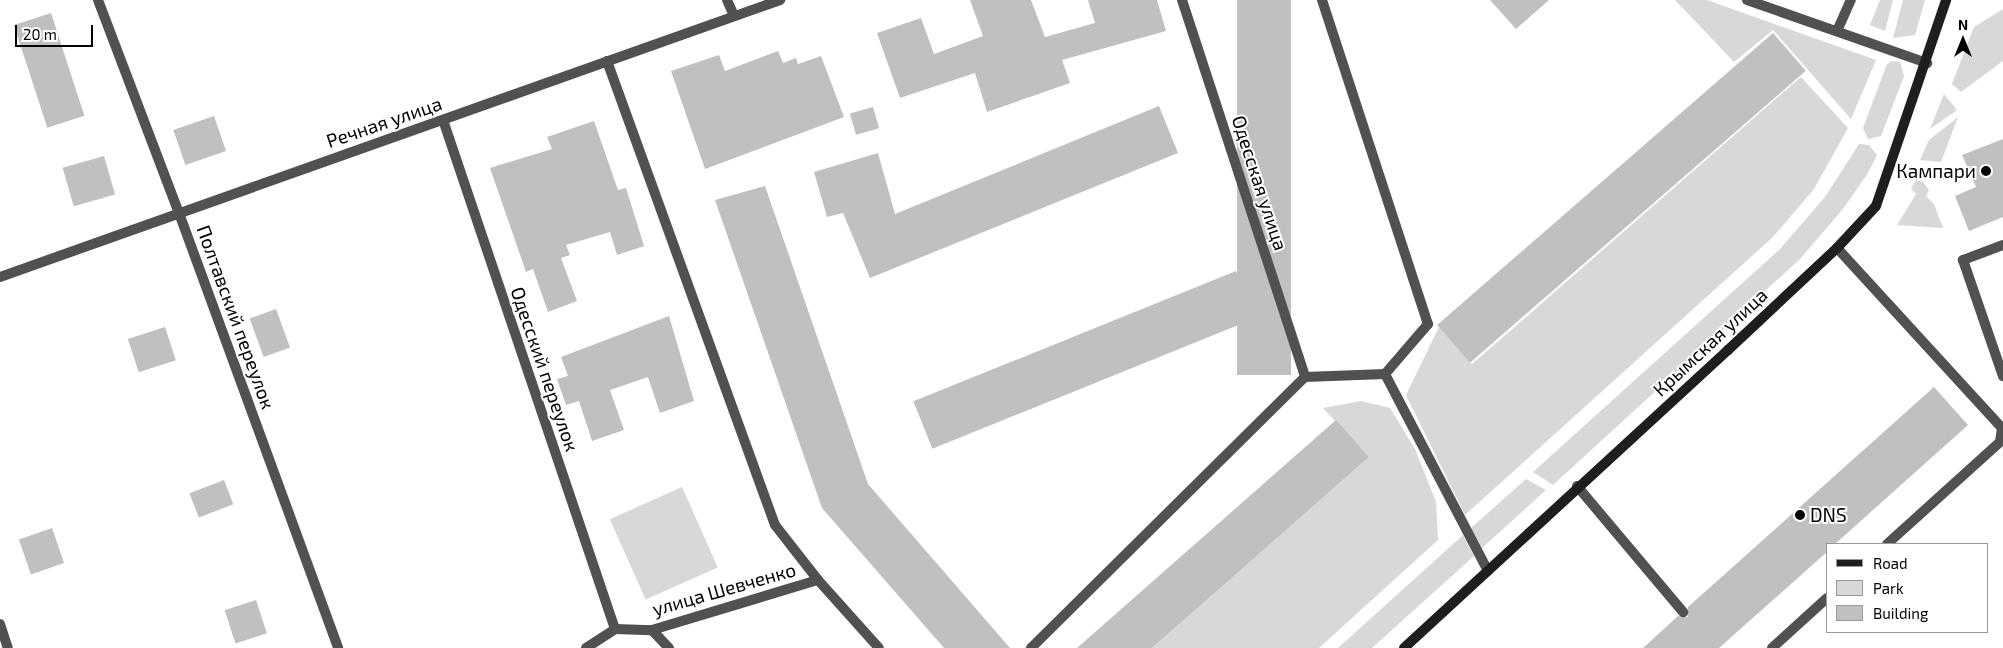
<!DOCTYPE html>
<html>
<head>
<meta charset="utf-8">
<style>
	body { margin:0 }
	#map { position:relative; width:2003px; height:648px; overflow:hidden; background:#fff; font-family:"Exo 2",sans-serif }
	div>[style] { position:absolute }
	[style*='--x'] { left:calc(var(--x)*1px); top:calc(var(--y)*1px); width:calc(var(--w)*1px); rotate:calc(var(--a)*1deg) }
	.green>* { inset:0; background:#d8d8d8; transform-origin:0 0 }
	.building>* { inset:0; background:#c0c0c0; transform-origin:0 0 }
	.service>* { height:10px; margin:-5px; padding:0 5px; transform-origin:5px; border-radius:5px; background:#515151 }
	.minor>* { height:10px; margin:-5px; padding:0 5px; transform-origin:5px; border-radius:5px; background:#515151 }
	.secondary>* { height:10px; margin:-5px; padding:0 5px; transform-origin:5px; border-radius:5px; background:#1e1e1e }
	.dots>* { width:14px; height:14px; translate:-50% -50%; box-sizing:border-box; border:2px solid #fff; border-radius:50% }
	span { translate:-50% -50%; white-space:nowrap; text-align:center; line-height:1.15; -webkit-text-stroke:4px #fff; paint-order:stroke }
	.street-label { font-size:19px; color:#000 }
	.poi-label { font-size:19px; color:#000 }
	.right { translate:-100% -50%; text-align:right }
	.left { translate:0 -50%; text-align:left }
	.legend { position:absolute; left:1826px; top:543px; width:162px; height:90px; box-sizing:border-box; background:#fff; border:1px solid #999; margin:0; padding:6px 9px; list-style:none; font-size:15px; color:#000 }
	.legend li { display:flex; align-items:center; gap:10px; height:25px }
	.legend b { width:25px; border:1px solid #999 }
	.north { position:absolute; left:1938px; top:15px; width:50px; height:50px; -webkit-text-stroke:4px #fff; paint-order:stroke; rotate:0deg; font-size:14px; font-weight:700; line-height:20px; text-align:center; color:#000 }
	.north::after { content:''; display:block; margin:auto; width:18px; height:22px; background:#000; clip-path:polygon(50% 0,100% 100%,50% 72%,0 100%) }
	.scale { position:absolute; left:15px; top:25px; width:78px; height:22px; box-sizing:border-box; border:2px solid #000; border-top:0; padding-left:6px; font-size:15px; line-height:18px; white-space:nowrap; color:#000; -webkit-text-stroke:4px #fff; paint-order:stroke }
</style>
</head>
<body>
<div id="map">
	<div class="green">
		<div style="clip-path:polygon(1675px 0,1707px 0,1876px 60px,1851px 119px,1773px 30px,1734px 62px)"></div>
		<div style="clip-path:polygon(1880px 0,1893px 0,1885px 31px,1870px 25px)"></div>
		<div style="clip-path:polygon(1903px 0,1925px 0,1915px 35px,1893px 38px)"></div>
		<div style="clip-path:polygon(2003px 9px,2003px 61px,1961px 92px,1952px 84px,1974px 27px)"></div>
		<div style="clip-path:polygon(1892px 61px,1900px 62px,1904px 76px,1881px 136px,1868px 139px,1863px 128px,1887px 64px)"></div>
		<div style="clip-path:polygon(1801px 77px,1848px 128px,1814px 189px,1773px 237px,1465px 515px,1406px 395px,1439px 327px,1472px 364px)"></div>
		<div style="clip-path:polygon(1944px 94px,1957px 110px,1930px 129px)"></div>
		<div style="clip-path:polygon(1958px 117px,1941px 162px,1920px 160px,1929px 140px)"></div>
		<div style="clip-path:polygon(1859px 144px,1869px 145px,1877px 155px,1868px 173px,1843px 209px,1800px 259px,1553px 485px,1533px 472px,1780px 249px,1825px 197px)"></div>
		<div style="clip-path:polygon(1916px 180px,1923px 182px,1929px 190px,1926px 196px,1934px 204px,1943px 228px,1897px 225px,1916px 194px,1911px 189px)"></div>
		<div style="clip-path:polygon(1361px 401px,1390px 408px,1415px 449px,1436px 502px,1438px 540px,1319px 648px,1152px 648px,1369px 457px,1323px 408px)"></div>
		<div style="clip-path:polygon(1526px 479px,1546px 490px,1482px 548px,1471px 528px)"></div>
		<div style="left:682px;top:487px;width:88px;height:79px;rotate:66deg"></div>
		<div style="clip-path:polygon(1463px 535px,1474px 556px,1372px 648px,1338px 648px)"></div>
	</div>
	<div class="building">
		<div style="clip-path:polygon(970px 0,1031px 0,1045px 37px,1095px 23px,1088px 0,1157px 0,1166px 31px,1062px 60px,1070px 83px,987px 112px,975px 73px,900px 98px,877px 33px,921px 18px,934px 54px,983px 36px)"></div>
		<div style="left:1237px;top:0;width:54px;height:375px"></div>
		<div style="clip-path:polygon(1490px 0,1549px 0,1516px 29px)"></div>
		<div style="left:51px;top:13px;width:108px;height:39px;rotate:72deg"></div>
		<div style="left:1773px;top:33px;width:50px;height:445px;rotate:49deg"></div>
		<div style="clip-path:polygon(778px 51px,783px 63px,796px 58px,798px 64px,821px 56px,844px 117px,705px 169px,671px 71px,719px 55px,725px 71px)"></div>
		<div style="clip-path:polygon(1159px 106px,1178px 153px,870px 278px,843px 213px,827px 217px,814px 172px,878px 153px,895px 214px)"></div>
		<div style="left:873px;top:107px;width:22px;height:24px;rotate:74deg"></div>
		<div style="left:214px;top:116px;width:37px;height:43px;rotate:71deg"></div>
		<div style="clip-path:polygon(594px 121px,618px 190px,626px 188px,644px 246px,617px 255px,610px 232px,566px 245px,570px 255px,561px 258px,577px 301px,548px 312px,533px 269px,526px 272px,490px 168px,552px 149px,547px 137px)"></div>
		<div style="clip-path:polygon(2003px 139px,2003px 217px,1969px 231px,1955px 196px,1976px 187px,1962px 155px)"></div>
		<div style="left:104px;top:156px;width:40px;height:43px;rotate:74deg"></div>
		<div style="clip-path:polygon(765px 186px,868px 484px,1010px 648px,944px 648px,822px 508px,715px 200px)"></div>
		<div style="left:1236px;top:271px;width:51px;height:348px;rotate:68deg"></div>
		<div style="left:276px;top:309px;width:41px;height:28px;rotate:70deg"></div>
		<div style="clip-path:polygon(669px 316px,694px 401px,660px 413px,648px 377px,610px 390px,624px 430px,592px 441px,579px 401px,566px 405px,557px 379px,568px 376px,561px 357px)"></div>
		<div style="left:165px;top:327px;width:35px;height:39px;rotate:72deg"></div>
		<div style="clip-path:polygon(1934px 387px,1968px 425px,1835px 544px,1827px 544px,1827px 552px,1719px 648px,1643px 648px,1678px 616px,1688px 617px,1688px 607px)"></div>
		<div style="clip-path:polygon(1336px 420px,1369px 457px,1152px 648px,1077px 648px)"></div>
		<div style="left:224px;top:480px;width:26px;height:37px;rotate:69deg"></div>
		<div style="left:52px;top:528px;width:37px;height:35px;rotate:71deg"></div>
		<div style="left:256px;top:600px;width:35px;height:33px;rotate:72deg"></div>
	</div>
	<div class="service">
		<div style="--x:1322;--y:0;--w:341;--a:71.9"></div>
		<div style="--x:1747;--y:0;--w:191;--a:19.3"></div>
		<div style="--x:1837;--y:31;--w:34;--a:-66"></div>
		<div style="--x:607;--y:61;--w:493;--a:70.1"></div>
		<div style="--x:775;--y:525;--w:70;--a:52"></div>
		<div style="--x:818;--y:580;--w:91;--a:48.1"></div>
		<div style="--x:1837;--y:248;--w:244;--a:47.5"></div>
		<div style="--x:2002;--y:428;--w:14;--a:98"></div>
		<div style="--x:2000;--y:442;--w:152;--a:137.9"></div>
		<div style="--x:1577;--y:486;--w:165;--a:49.9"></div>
		<div style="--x:652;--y:630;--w:25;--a:47"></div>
		<div style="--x:1031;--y:648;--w:385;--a:-44.7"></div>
		<div style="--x:1772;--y:648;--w:74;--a:-42.3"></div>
	</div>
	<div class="minor">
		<div style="--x:98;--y:0;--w:228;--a:69.2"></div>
		<div style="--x:179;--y:213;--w:463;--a:69.9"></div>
		<div style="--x:727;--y:0;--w:17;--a:66"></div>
		<div style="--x:1182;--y:0;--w:397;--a:71.9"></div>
		<div style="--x:1305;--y:377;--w:80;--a:-2.1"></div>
		<div style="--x:1385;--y:374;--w:66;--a:-49.3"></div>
		<div style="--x:443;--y:120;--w:537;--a:71.33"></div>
		<div style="--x:2003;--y:245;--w:43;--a:159.4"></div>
		<div style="--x:1963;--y:260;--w:123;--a:71"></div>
		<div style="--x:0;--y:277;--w:828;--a:-19.55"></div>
		<div style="--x:1385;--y:374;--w:222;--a:62.4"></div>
		<div style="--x:0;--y:624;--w:25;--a:72"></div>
		<div style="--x:586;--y:648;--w:35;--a:-33"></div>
		<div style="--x:615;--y:629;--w:37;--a:2"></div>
		<div style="--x:652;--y:630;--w:173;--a:-16.8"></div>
	</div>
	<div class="secondary">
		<div style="--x:1404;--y:648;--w:440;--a:-42.6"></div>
		<div style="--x:1728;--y:350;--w:149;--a:-43.1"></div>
		<div style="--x:1837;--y:248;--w:57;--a:-47.1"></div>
		<div style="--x:1876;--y:206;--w:218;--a:-71.2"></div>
	</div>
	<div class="dots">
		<div style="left:1986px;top:171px;background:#000"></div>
		<div style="left:1800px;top:515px;background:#000"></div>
	</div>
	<div class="street-label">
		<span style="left:384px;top:122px;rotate:-19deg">Речная улица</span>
		<span style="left:1260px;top:183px;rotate:72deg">Одесская улица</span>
		<span style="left:236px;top:317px;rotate:70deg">Полтавский переулок</span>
		<span style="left:1710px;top:342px;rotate:-43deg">Крымская улица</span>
		<span style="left:545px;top:369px;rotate:71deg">Одесский переулок</span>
		<span style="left:724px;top:589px;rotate:-16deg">улица Шевченко</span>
	</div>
	<div class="poi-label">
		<span class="right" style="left:1976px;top:171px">Кампари</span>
		<span class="left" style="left:1810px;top:515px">DNS</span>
	</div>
	<ul class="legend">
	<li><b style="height:6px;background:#1e1e1e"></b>Road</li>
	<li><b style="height:14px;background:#d8d8d8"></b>Park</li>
	<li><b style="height:14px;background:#c0c0c0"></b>Building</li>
	</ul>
	<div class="north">N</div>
	<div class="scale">20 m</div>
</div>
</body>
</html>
